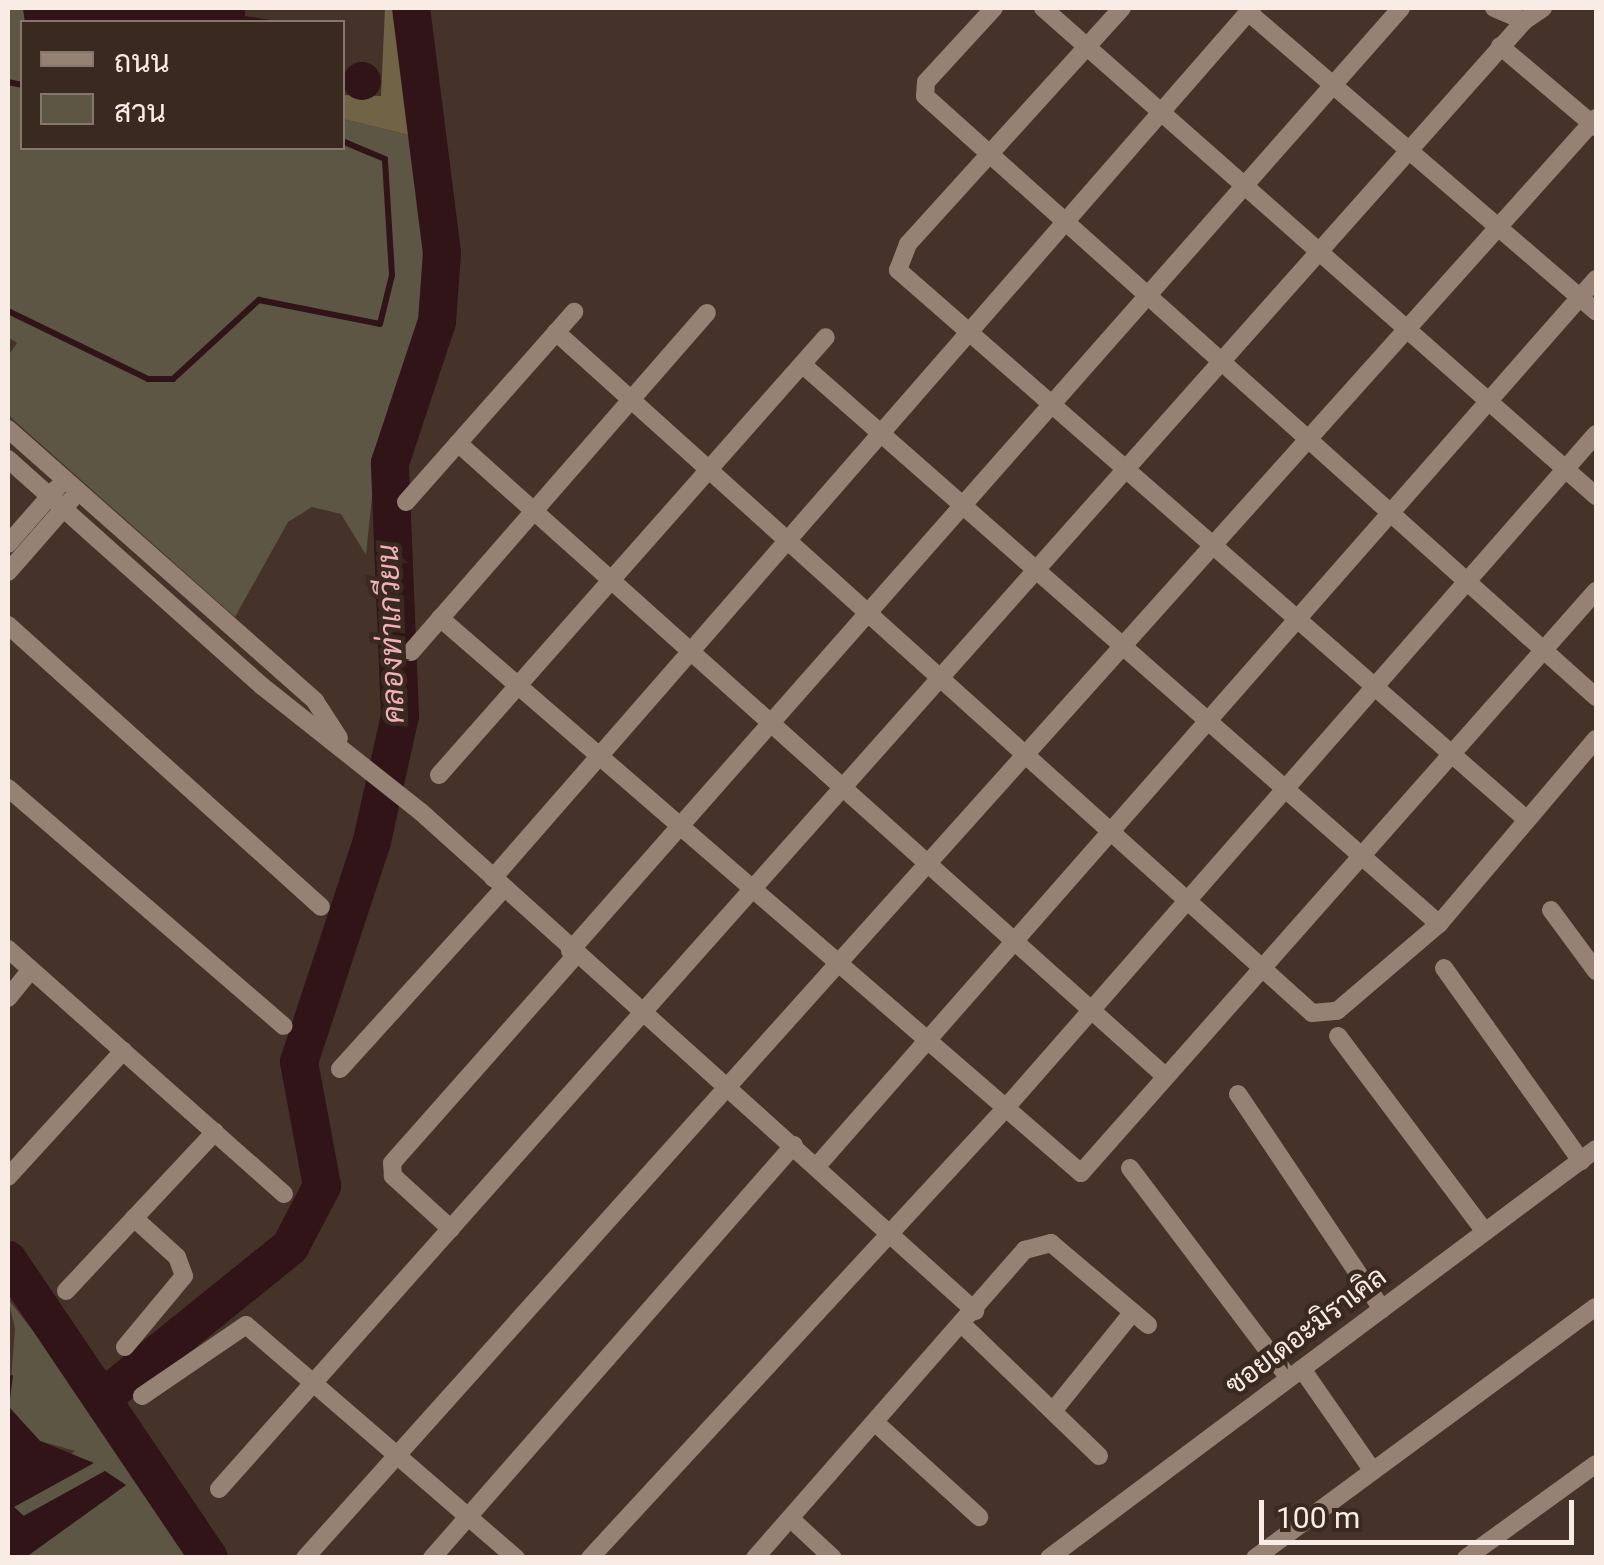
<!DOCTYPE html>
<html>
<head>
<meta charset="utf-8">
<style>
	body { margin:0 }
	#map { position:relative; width:1604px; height:1565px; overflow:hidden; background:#453329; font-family:Roboto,Sarabun,sans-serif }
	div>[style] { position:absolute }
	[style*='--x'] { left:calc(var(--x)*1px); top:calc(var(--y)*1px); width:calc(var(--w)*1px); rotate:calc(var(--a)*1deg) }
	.green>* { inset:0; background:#5d5644 }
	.forest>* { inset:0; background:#706346 }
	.water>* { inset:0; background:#301417 }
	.round { border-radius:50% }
	.stream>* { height:6px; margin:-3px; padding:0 3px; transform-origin:3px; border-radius:3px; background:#301417 }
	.river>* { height:38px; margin:-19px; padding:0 19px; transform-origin:19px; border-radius:19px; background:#301417 }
	.minor>* { height:18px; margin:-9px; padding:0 9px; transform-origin:9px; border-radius:9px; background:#968175 }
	span { translate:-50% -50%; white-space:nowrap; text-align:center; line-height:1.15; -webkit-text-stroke:9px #3a291f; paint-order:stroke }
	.street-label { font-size:28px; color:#f8ece5 }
	.water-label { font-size:30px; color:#f2b1b7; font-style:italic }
	.frame { position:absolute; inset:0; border:10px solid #f8ece5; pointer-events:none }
	.legend { position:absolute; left:20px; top:20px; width:325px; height:130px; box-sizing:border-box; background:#3a291f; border:2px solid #86776e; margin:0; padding:12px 18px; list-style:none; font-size:30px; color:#f8ece5 }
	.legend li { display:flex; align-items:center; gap:20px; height:50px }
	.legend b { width:50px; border:2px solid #86776e }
	.scale { position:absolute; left:1259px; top:1500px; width:315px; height:45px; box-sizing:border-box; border:5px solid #f8ece5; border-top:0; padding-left:12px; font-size:30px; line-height:35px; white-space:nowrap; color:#f8ece5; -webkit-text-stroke:8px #3a291f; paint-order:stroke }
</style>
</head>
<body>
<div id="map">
	<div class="green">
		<div style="clip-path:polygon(8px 8px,23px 8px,25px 22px,22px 148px,342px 148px,343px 119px,409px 135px,430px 288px,421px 337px,377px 448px,366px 555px,341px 514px,312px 507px,288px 522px,235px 617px,8px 415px,8px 356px,17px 343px,8px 337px)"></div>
		<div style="clip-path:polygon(8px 1299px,150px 1479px,195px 1557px,26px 1557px,126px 1485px,105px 1471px,23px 1516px,13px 1507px,75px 1451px,40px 1441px,9px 1407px,15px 1328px)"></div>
	</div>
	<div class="forest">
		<div style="clip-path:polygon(385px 8px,407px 8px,416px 119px,409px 135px,343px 119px,342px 95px,381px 96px)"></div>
	</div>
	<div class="water">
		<div style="clip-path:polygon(23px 8px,245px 8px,245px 16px,282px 22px,25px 22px)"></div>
		<div class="round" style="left:343px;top:62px;width:38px;height:38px"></div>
		<div style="clip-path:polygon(13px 1375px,9px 1407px,40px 1441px,94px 1463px,14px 1507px,24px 1516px,105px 1471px,126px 1485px,26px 1557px,8px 1557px,8px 1376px)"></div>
	</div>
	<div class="stream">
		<div style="--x:8;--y:82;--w:14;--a:12"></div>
		<div style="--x:8;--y:311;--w:156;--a:25.9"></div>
		<div style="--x:148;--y:379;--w:25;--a:0"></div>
		<div style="--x:173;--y:379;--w:117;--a:-42.6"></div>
		<div style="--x:259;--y:300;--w:123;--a:11.2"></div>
		<div style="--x:380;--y:324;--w:50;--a:-76.2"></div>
		<div style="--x:392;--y:275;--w:116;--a:-93.5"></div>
		<div style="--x:385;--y:159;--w:47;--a:-157.3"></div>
	</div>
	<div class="river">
		<div style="--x:8;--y:1260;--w:359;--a:56"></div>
		<div style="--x:104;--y:1397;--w:239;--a:-38.9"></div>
		<div style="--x:290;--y:1247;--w:69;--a:-62.3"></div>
		<div style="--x:322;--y:1186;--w:126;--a:-100.5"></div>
		<div style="--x:299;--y:1062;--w:233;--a:-71.7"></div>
		<div style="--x:372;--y:841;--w:128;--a:-77.4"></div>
		<div style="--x:400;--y:716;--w:253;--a:-92.3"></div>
		<div style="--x:390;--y:463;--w:149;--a:-71.6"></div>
		<div style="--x:437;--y:322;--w:69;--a:-85.9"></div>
		<div style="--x:442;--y:253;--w:247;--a:-97.2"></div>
	</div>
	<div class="minor">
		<div style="--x:994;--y:8;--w:100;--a:132.6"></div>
		<div style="--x:926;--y:82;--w:14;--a:94"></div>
		<div style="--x:925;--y:96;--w:901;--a:41.85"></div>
		<div style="--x:1043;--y:8;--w:738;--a:41.43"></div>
		<div style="--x:1122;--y:8;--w:319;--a:132.2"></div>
		<div style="--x:908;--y:244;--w:28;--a:111"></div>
		<div style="--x:898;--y:270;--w:834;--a:41.16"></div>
		<div style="--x:1494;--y:8;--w:33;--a:23"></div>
		<div style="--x:1524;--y:21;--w:23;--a:-34"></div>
		<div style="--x:1248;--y:12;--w:459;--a:40.7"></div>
		<div style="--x:1500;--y:46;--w:126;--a:40.2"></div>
		<div style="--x:556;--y:332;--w:1017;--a:42.01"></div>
		<div style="--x:1312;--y:1013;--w:25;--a:-5"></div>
		<div style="--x:1337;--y:1011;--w:134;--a:-40.5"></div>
		<div style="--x:1439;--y:924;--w:243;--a:-49.7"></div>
		<div style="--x:803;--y:365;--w:847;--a:41.31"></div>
		<div style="--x:8;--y:429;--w:410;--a:41.5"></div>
		<div style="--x:315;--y:701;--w:44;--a:57"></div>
		<div style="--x:458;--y:443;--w:950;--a:41.84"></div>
		<div style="--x:8;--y:459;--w:341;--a:41.8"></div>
		<div style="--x:262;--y:686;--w:203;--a:38.4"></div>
		<div style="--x:421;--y:812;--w:746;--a:42.01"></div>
		<div style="--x:406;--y:502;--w:254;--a:-48.5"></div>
		<div style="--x:8;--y:544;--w:74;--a:-48.8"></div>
		<div style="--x:8;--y:572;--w:96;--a:-48.8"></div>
		<div style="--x:440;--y:618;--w:848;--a:40.89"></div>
		<div style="--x:1081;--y:1173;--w:777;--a:-48.5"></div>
		<div style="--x:8;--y:625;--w:421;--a:42"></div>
		<div style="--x:411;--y:652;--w:450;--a:-48.9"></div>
		<div style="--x:439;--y:775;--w:584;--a:-48.54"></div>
		<div style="--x:8;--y:788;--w:364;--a:40.8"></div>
		<div style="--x:493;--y:878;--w:1155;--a:-48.9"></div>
		<div style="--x:1551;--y:910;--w:76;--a:53.6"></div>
		<div style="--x:8;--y:949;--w:369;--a:41.6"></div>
		<div style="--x:570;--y:951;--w:1257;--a:-48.61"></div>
		<div style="--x:1444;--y:968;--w:237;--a:54.6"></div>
		<div style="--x:8;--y:998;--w:36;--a:-51"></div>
		<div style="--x:1338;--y:1036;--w:245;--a:53.1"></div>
		<div style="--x:340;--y:1069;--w:243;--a:-47.8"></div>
		<div style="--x:1238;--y:1094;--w:259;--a:56.2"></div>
		<div style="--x:817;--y:1166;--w:1181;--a:-48.71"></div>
		<div style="--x:1130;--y:1168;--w:263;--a:52.9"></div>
		<div style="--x:8;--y:1177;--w:171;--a:-47.6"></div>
		<div style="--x:451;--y:1229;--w:79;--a:-137.6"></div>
		<div style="--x:393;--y:1176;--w:13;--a:-94"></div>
		<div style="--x:392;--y:1163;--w:276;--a:-48.5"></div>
		<div style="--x:66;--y:1291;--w:218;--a:-46.9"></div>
		<div style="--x:965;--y:1327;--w:186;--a:43.9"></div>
		<div style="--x:125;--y:1347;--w:92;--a:-50.3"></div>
		<div style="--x:184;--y:1276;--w:20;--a:-110"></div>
		<div style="--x:177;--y:1257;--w:58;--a:-137.8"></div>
		<div style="--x:1302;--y:1369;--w:124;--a:55.2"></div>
		<div style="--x:142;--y:1396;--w:126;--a:-34.3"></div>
		<div style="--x:246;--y:1325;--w:357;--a:40.8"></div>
		<div style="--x:1053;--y:1411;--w:127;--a:-51.1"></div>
		<div style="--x:878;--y:1425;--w:137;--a:42.3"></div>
		<div style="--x:219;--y:1489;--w:1964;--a:-48.36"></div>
		<div style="--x:791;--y:1519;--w:57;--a:42.9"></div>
		<div style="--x:305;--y:1558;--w:1934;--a:-48.12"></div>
		<div style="--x:432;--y:1558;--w:549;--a:-48.77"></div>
		<div style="--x:590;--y:1558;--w:609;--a:-47.26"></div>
		<div style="--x:1003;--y:1111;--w:900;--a:-48.78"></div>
		<div style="--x:755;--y:1558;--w:410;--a:-48.8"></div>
		<div style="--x:1025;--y:1250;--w:27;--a:-15"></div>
		<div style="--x:1051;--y:1243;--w:127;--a:40.2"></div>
		<div style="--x:1049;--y:1558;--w:683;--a:-36.79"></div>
		<div style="--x:1255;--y:1558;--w:423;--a:-36.4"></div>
		<div style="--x:1466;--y:1558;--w:160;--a:-35.9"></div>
	</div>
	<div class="street-label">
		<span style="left:1306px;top:1331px;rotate:-37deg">ซอยเดอะมิราเคิล</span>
	</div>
	<div class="water-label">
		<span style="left:391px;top:634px;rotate:-92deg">คลองท่าเกวียน</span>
	</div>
	<div class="frame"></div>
	<ul class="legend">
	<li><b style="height:12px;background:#968175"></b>ถนน</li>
	<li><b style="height:28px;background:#5d5644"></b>สวน</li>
	</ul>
	<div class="scale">100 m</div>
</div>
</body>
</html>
